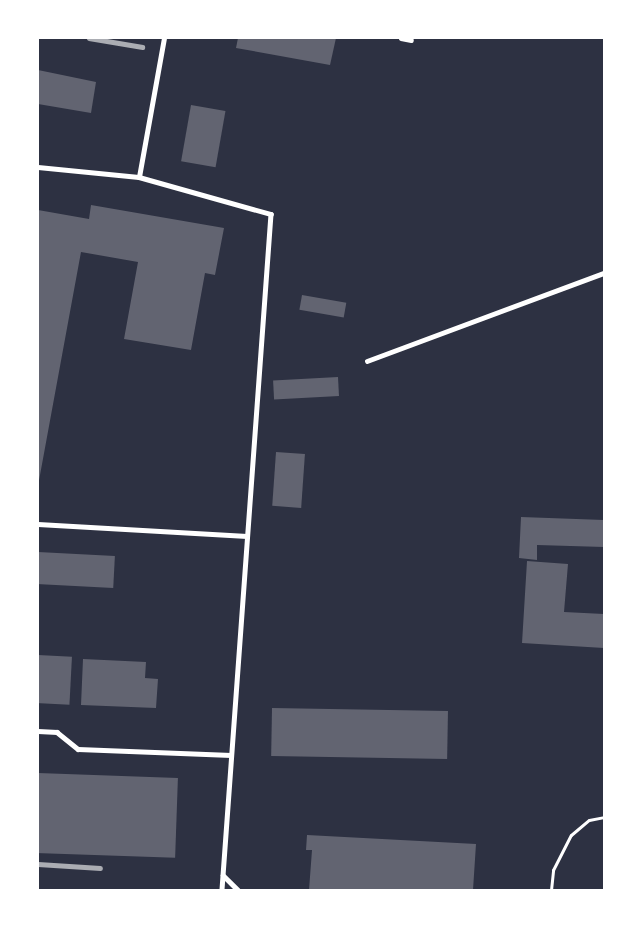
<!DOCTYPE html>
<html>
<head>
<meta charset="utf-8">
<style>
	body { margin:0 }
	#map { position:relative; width:642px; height:928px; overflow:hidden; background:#2d3142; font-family:Raleway,sans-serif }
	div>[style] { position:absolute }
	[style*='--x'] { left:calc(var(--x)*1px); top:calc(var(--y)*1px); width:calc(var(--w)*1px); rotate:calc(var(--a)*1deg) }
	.building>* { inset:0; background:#626471; transform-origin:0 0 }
	.path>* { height:3px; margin:-1.5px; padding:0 1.5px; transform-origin:1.5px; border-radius:1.5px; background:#fff }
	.service>* { height:4.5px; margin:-2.25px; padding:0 2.25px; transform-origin:2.25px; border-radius:2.25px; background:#fff }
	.rail>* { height:4.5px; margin:-2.25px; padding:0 2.25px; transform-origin:2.25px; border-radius:2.25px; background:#abadb3 }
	span { translate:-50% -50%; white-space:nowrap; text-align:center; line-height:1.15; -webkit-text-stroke:6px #fff; paint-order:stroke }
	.frame { position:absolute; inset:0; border:39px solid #fff; pointer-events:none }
</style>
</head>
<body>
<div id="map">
	<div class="building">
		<div style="clip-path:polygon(238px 38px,336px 38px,330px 65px,236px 48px)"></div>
		<div style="clip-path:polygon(38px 70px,96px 82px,91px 113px,38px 104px)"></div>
		<div style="left:191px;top:105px;width:35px;height:57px;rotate:10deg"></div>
		<div style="clip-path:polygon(91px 205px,224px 228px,215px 275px,205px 273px,191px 350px,124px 339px,138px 262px,81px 252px,38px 486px,38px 210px,89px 219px)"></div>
		<div style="left:302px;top:295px;width:45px;height:15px;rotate:10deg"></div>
		<div style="left:338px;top:377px;width:19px;height:65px;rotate:87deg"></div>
		<div style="left:276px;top:452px;width:29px;height:54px;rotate:4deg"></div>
		<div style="clip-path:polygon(521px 517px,604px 520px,604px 547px,537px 545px,537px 560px,519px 558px)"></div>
		<div style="left:38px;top:552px;width:77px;height:32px;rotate:3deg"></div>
		<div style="clip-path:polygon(527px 561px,568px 564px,564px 612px,604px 614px,604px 648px,522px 643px)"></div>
		<div style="left:38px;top:655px;width:34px;height:48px;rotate:3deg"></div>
		<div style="clip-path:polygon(83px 659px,146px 662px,145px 678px,158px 679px,156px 708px,81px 705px)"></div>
		<div style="left:272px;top:708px;width:176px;height:48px;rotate:1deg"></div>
		<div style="left:38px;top:773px;width:140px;height:80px;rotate:2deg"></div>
		<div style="clip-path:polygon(307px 835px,476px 844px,473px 890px,309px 890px,312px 850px,306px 850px)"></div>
	</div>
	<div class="path">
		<div style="--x:551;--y:890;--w:20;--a:-84"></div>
		<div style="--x:553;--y:870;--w:39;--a:-63"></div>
		<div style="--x:571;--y:835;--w:23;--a:-40"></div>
		<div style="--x:589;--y:820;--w:15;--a:-11"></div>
	</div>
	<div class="service">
		<div style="--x:401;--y:38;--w:10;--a:11"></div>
		<div style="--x:38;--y:167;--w:101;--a:5.7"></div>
		<div style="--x:139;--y:177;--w:141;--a:-79.8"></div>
		<div style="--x:139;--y:177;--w:137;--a:15.7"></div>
		<div style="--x:271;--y:214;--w:678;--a:94.15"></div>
		<div style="--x:367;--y:361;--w:253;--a:-20.4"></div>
		<div style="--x:38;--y:524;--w:209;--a:3.3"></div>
		<div style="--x:38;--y:731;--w:19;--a:3"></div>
		<div style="--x:57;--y:732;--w:27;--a:39"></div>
		<div style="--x:78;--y:749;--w:153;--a:2.2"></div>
		<div style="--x:223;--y:875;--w:21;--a:45"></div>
	</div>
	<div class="rail">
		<div style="--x:89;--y:38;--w:54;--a:9.6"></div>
		<div style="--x:38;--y:864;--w:62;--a:3.7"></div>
	</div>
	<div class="frame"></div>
</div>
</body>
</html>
